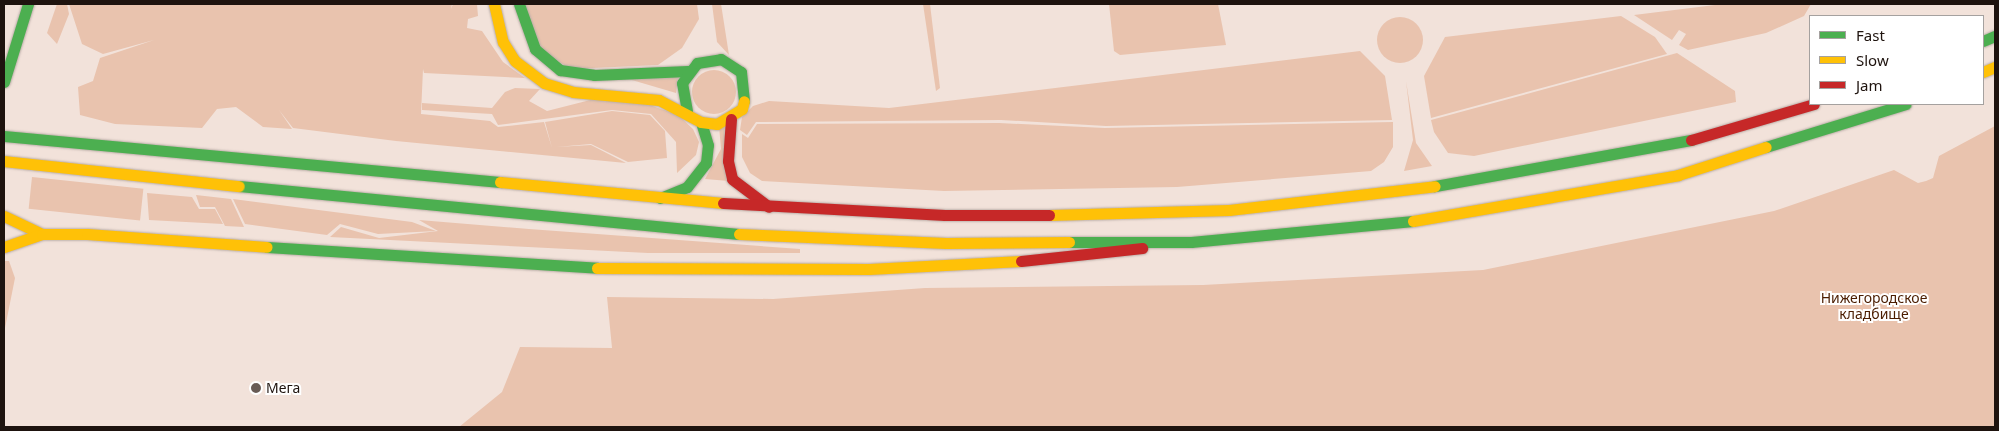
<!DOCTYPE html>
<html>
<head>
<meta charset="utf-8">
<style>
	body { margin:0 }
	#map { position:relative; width:1999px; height:431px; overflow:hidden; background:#f2e2da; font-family:"Noto Sans",sans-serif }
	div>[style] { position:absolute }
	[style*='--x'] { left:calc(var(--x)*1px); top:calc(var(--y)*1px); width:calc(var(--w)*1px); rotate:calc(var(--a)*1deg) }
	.green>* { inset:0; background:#e9c3ae; transform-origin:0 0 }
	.round { border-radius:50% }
	.roads { filter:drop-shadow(0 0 1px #baada7) drop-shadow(0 0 1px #baada7) }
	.fast>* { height:11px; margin:-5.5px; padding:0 5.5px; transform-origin:5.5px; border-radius:5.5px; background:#4caf50 }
	.slow>* { height:11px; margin:-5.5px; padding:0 5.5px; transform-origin:5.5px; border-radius:5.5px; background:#ffc107 }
	.jam>* { height:11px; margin:-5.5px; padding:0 5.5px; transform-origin:5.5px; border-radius:5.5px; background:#c62828 }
	.dots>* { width:14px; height:14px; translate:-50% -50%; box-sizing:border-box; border:2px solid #fff; border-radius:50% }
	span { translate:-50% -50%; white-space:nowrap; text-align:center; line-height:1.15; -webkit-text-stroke:4px #fff; paint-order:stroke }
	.park-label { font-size:14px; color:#4b1d00 }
	.poi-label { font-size:14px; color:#1e130e }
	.left { translate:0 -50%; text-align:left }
	.frame { position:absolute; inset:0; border:5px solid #1e130e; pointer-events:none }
	.legend { position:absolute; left:1809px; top:15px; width:175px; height:90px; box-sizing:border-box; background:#fff; border:1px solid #a5a19f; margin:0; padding:6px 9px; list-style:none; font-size:15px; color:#1e130e }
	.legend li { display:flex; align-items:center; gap:10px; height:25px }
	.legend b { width:25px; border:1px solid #a5a19f }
</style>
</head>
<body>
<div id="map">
	<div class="green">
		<div style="clip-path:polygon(57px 4px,67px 4px,69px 14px,57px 44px,47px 33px)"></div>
		<div style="clip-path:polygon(69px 4px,452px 4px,451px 9px,453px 4px,477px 4px,478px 16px,468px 19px,467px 28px,482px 31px,503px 62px,525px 78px,424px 73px,423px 69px,421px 114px,490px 121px,498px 127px,544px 122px,552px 148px,545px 122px,612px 111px,650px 115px,665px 131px,667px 158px,628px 162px,591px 144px,556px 147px,591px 145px,626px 163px,396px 141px,293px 128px,279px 110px,292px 129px,263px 127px,236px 107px,217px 109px,202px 128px,115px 124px,80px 115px,78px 87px,93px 81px,100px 58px,154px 40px,103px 54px,82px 44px)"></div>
		<div style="clip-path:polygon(524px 4px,697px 4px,699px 19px,682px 48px,658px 65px,571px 69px,540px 50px)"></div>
		<div style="clip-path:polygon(712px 4px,721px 4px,729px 55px,717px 42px)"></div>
		<div style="clip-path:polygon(923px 4px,930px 4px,940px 88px,936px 91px)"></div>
		<div style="clip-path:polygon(1109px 4px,1218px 4px,1226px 45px,1120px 55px,1114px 51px)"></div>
		<div style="clip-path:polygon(1723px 4px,1811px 4px,1804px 16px,1766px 33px,1688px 50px,1679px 45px,1686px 34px,1679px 30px,1672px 40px,1634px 15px)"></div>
		<div style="clip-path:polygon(1621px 16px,1655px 37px,1667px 54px,1431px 118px,1424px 76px,1445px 37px)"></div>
		<div class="round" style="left:1377px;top:17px;width:46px;height:46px"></div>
		<div style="clip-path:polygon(1360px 51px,1385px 76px,1392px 120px,1106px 126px,1001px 120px,756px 122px,747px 135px,740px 130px,742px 117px,753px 106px,769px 101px,889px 108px)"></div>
		<div style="clip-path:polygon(1677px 53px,1735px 91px,1736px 102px,1474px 156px,1448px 153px,1434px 132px,1431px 120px)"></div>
		<div class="round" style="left:692px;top:70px;width:44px;height:44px"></div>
		<div style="clip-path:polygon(678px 76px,676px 93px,625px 78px)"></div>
		<div style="clip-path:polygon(1406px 81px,1416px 143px,1432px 166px,1404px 171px,1413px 140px)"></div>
		<div style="clip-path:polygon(515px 88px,540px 89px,529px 101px,547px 111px,606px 96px,627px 97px,678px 115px,693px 129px,699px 142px,696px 155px,677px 173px,676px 142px,651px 114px,612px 110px,498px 125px,492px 114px,422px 110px,422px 103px,492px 108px,505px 92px)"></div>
		<div style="clip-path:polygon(1393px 122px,1393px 147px,1384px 162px,1371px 171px,1177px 187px,944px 191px,762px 181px,750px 173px,742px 157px,742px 134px,748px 138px,757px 124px,999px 123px,1105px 128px)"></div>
		<div style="clip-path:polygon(724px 124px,729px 181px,705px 179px,721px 149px,719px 126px)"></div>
		<div style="clip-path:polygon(1995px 126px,1995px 427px,459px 427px,502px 392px,520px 347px,612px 348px,607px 297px,773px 299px,925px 288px,1203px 285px,1483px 270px,1774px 211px,1894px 170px,1918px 183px,1926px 181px,1933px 178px,1939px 156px)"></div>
		<div style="left:32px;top:177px;width:112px;height:32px;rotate:6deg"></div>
		<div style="clip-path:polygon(147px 193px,192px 197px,199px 209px,215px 209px,223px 224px,149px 220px)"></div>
		<div style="clip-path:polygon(196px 195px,231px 199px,244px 227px,225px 226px,215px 207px,200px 207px)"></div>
		<div style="clip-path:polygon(233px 199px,412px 222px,436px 231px,378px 234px,340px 224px,327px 235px,245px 224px)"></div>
		<div style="clip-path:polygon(419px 220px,529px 229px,800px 249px,800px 253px,648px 253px,330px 237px,341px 227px,379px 238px,438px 231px)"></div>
		<div style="clip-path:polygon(4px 261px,9px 261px,15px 278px,4px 333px)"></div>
	</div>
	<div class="roads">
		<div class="fast">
			<div style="--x:519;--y:4;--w:48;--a:70.4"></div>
			<div style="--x:535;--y:49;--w:33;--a:40"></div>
			<div style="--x:560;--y:70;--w:34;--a:8"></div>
			<div style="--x:594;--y:75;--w:94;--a:-2.4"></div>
			<div style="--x:1983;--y:41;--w:13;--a:-23"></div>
			<div style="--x:4;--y:82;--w:82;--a:-72.9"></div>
			<div style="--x:687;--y:111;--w:28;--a:-100"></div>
			<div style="--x:682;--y:83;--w:25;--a:-53"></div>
			<div style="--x:697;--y:63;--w:24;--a:-9"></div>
			<div style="--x:721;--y:59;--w:24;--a:33"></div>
			<div style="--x:741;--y:72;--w:29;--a:84"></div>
			<div style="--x:4;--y:136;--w:498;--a:5.3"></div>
			<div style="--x:1766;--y:147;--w:146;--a:-17.1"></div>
			<div style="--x:239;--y:186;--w:502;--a:5.48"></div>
			<div style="--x:1435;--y:186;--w:260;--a:-10.2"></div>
			<div style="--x:660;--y:198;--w:29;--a:-22"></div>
			<div style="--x:687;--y:187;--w:31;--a:-52"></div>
			<div style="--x:706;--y:163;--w:18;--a:-84"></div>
			<div style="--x:708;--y:145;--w:24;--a:-107"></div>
			<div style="--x:1069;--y:242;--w:122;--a:0"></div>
			<div style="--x:1191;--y:242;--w:223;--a:-5.4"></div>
			<div style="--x:267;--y:247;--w:331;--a:3.6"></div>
		</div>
		<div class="slow">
			<div style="--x:494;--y:4;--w:39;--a:77"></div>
			<div style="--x:503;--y:42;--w:22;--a:58"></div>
			<div style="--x:515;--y:61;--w:36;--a:37"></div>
			<div style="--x:544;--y:83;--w:30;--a:17"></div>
			<div style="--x:573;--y:92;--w:86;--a:5.3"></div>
			<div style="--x:659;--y:100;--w:47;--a:27.6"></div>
			<div style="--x:701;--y:122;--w:16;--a:7"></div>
			<div style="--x:717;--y:124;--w:29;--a:-31"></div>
			<div style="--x:742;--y:109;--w:8;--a:-76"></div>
			<div style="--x:1983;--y:72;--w:13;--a:-23"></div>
			<div style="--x:4;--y:161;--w:236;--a:6.1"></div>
			<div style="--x:500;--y:182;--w:224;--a:5.4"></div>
			<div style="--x:1049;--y:215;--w:180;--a:-1.6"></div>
			<div style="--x:1229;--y:210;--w:207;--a:-6.6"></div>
			<div style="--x:4;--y:216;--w:42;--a:25.3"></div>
			<div style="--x:1413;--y:221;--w:269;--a:-9.8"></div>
			<div style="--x:1678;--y:175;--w:92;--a:-17.7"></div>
			<div style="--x:739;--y:234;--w:207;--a:2.5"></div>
			<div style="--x:946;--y:243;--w:123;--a:-0.5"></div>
			<div style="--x:4;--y:247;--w:40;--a:-18.9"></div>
			<div style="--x:42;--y:234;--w:45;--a:0"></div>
			<div style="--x:87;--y:234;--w:180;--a:4.1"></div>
			<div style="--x:597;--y:268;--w:272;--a:0.2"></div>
			<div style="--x:869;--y:269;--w:152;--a:-3"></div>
		</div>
		<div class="jam">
			<div style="--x:731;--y:119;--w:42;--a:94.1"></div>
			<div style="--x:728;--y:161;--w:18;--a:77"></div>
			<div style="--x:732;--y:179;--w:46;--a:37.1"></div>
			<div style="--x:1691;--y:140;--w:128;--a:-16.3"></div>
			<div style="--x:723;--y:203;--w:222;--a:3.1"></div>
			<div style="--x:945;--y:215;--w:104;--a:0"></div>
			<div style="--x:1021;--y:261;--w:122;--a:-6.1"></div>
		</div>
	</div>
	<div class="dots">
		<div style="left:256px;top:388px;background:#685b55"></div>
	</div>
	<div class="park-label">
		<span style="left:1874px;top:306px">Нижегородское<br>кладбище</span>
	</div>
	<div class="poi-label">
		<span class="left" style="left:266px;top:388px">Мега</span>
	</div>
	<div class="frame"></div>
	<ul class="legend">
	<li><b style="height:6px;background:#4caf50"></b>Fast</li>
	<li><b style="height:6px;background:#ffc107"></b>Slow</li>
	<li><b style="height:6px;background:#c62828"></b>Jam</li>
	</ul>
</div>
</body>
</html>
